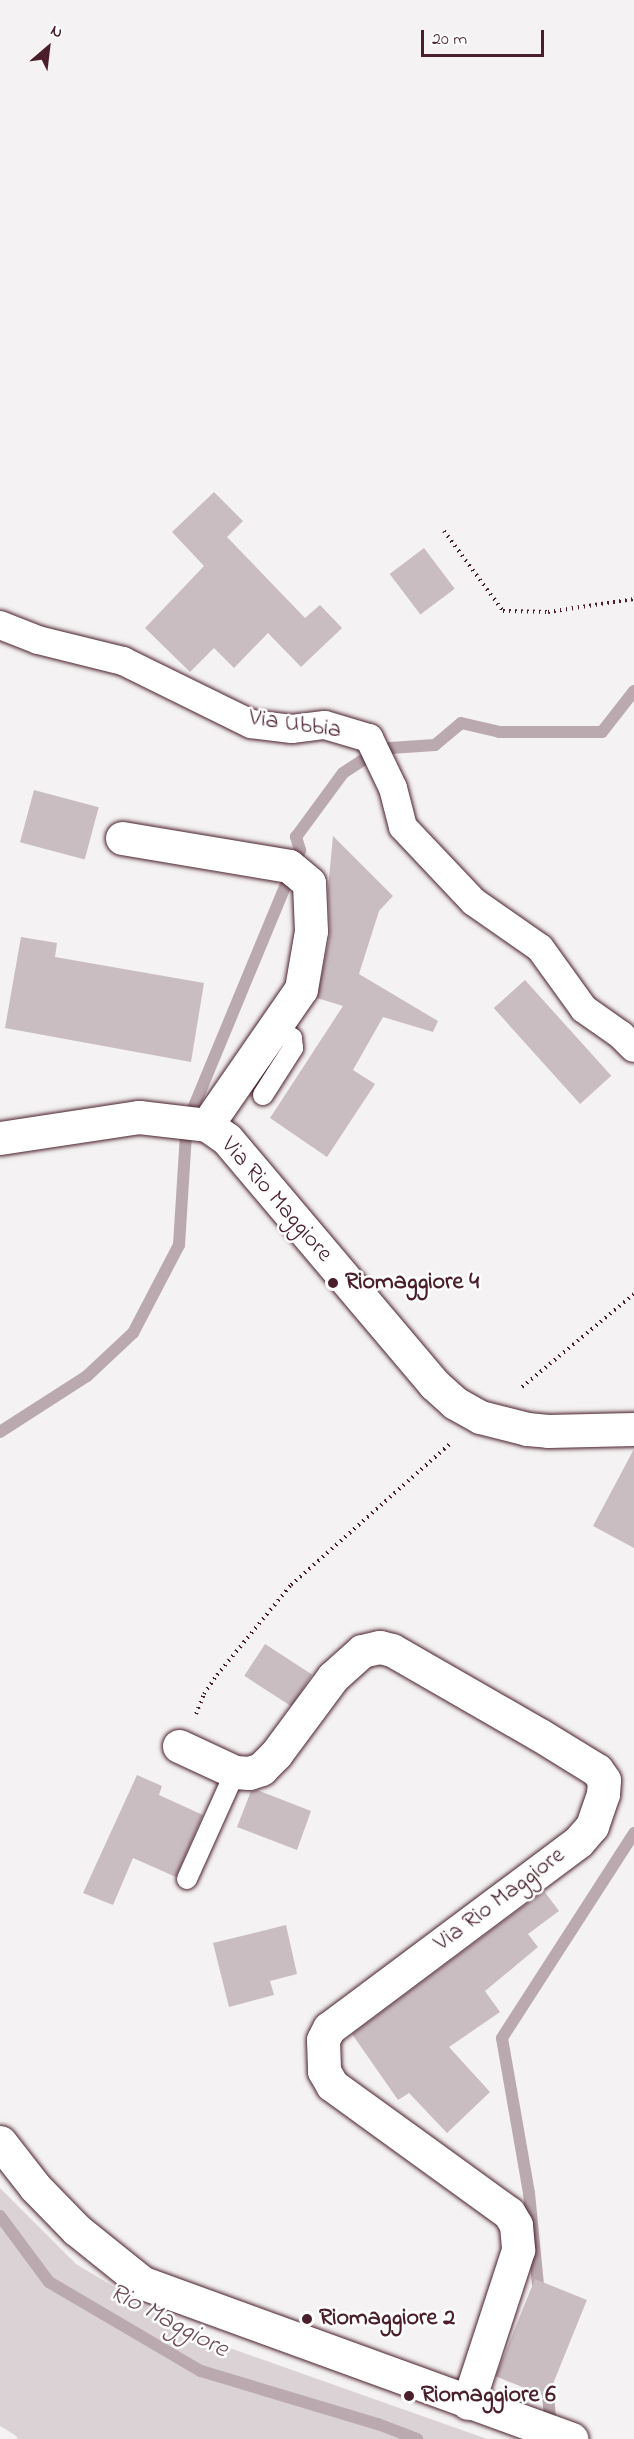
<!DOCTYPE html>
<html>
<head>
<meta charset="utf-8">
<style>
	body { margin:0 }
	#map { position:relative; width:634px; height:2439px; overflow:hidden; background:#f4f2f2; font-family:"Indie Flower",sans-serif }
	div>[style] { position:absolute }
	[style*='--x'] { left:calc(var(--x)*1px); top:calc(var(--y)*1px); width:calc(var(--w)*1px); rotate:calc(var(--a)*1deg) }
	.green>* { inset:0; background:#dbd2d5 }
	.stream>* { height:12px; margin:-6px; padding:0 6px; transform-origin:6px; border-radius:6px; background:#baa9ae }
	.building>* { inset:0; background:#cabdc1; transform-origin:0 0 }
	.path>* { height:4px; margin-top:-2px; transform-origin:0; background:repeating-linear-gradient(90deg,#4a1f2b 0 1.5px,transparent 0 6px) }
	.roads { filter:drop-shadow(0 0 2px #4a1f2b) drop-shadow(0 0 2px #4a1f2b) }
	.service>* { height:20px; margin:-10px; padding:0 10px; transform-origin:10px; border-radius:10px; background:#fff }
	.pedestrian>* { height:28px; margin:-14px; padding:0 14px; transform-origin:14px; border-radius:14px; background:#fff }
	.minor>* { height:33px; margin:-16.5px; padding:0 16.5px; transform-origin:16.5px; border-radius:16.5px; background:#fff }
	.dots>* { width:16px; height:16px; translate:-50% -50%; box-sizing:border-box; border:3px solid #fff; border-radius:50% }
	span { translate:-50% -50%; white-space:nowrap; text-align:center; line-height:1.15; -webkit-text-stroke:5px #fff; paint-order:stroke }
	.street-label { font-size:24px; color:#4a1f2b }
	.poi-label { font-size:24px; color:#4a1f2b; font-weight:700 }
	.left { translate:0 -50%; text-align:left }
	.water-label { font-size:26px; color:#714f59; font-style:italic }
	.north { position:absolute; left:18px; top:18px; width:60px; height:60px; -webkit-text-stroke:4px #fff; paint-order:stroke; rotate:28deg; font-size:16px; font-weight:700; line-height:24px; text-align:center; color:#4a1f2b }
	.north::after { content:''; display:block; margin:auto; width:21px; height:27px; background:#4a1f2b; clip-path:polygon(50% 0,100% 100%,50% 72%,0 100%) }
	.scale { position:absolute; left:421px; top:30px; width:123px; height:27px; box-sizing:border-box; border:3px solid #4a1f2b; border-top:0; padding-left:8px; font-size:18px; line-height:21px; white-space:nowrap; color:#4a1f2b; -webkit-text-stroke:4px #fff; paint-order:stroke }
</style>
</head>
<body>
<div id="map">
	<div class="green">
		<div style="clip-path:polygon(0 2188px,76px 2264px,196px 2336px,487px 2439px,18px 2439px,15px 2435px,0 2426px)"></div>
	</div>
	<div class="stream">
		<div style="--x:190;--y:1116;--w:288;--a:-67.5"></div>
		<div style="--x:300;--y:850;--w:14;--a:-107"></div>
		<div style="--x:296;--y:837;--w:79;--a:-53.7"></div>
		<div style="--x:343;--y:773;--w:33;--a:-33"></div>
		<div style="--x:371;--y:755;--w:20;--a:-20"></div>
		<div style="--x:390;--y:748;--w:45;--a:-3.8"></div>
		<div style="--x:435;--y:745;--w:34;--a:-40"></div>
		<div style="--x:461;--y:723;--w:39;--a:13"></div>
		<div style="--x:499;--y:732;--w:103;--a:0"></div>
		<div style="--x:602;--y:732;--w:52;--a:-52"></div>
		<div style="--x:0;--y:1432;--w:103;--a:-32.8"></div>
		<div style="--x:87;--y:1376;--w:63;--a:-43.1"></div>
		<div style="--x:133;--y:1333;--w:99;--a:-62.4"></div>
		<div style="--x:179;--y:1245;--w:111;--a:-86.4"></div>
		<div style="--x:0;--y:2216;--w:82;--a:53.4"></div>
		<div style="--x:49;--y:2282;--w:176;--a:30.4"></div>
		<div style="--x:201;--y:2371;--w:185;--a:16.7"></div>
		<div style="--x:378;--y:2424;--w:42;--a:21"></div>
		<div style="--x:539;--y:2295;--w:102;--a:-95.6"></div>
		<div style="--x:529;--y:2193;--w:157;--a:-99.9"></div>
		<div style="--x:502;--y:2038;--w:244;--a:-57.2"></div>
		<div style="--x:547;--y:2384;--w:45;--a:84.9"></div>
	</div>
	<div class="building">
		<div style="clip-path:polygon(214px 492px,243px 521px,227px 537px,305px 618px,320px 605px,342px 628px,301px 667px,268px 633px,234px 668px,214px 648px,190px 672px,145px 628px,204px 566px,172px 532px)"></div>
		<div style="left:424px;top:548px;width:51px;height:43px;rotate:53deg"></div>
		<div style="left:34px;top:790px;width:67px;height:54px;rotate:15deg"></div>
		<div style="clip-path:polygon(333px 836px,393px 896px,379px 911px,359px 974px,438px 1021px,433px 1032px,383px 1017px,353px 1070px,375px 1084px,327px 1157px,270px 1118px,343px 1006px,317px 998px,330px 934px,328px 889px)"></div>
		<div style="clip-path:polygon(21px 937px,57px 943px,55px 957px,204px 983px,191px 1062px,5px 1028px)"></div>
		<div style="left:525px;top:980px;width:129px;height:42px;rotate:48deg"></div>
		<div style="clip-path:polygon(634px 1449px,634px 1548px,593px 1526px)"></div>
		<div style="left:265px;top:1644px;width:56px;height:38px;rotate:33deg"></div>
		<div style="clip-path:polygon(137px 1775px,162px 1786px,159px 1795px,203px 1815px,176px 1877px,133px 1858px,113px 1905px,83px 1893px)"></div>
		<div style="clip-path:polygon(257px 1790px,311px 1811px,297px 1850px,237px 1827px,251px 1791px)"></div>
		<div style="clip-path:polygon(544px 1891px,559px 1911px,528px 1934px,538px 1947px,485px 1991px,500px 2012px,449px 2047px,490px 2092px,447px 2133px,409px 2093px,398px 2100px,352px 2034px)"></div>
		<div style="clip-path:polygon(286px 1925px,297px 1974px,270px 1981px,274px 1995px,229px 2007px,213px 1943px)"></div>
		<div style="left:535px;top:2279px;width:56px;height:105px;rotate:22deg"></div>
	</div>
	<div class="path">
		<div style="--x:444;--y:531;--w:99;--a:53.6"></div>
		<div style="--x:503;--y:611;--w:45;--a:1.3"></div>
		<div style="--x:548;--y:612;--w:87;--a:-8.6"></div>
		<div style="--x:522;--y:1387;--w:146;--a:-39.7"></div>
		<div style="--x:196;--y:1714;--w:22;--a:-68"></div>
		<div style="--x:204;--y:1694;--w:23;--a:-56"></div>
		<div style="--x:217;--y:1675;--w:117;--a:-50.6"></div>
		<div style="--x:291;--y:1585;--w:213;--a:-41.6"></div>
	</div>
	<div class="roads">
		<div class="service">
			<div style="--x:263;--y:1095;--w:56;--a:-57.4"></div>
			<div style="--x:293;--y:1048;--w:10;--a:-96"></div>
			<div style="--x:292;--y:1038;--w:21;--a:-152"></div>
			<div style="--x:187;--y:1879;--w:117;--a:-65.8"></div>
		</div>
		<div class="pedestrian">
			<div style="--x:0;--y:625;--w:41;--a:21.5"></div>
			<div style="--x:38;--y:640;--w:88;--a:13.9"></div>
			<div style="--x:123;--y:661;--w:143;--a:26.2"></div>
			<div style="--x:251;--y:724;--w:41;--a:7"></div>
			<div style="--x:292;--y:729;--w:33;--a:-7"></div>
			<div style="--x:325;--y:725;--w:46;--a:16.5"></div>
			<div style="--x:369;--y:738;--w:55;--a:64.4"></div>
			<div style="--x:393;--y:788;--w:40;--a:75.6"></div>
			<div style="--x:403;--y:827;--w:103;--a:46.6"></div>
			<div style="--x:474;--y:902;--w:80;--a:34.9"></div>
			<div style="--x:540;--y:948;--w:75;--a:54.2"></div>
			<div style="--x:584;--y:1009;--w:45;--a:35.1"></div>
			<div style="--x:621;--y:1035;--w:18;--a:45"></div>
		</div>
		<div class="minor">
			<div style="--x:122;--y:838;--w:169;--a:9.5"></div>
			<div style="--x:289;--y:866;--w:26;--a:40"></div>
			<div style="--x:309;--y:883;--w:48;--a:87.6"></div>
			<div style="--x:311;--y:931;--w:59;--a:99.8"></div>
			<div style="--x:301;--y:989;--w:165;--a:124.7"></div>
			<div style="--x:0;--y:1138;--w:141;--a:-8.6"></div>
			<div style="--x:139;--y:1117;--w:68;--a:6.7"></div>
			<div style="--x:207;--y:1125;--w:24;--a:35"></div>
			<div style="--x:227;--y:1139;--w:321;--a:49.8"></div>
			<div style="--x:434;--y:1384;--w:28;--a:42"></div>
			<div style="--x:455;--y:1403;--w:29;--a:29"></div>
			<div style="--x:480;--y:1417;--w:49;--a:14.3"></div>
			<div style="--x:527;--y:1429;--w:21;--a:5"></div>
			<div style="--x:548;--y:1431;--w:86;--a:-1.3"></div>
			<div style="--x:179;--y:1746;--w:62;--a:24.9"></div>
			<div style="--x:235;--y:1772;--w:14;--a:4"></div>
			<div style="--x:249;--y:1773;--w:13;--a:-18"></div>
			<div style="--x:261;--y:1769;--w:21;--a:-45"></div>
			<div style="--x:276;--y:1754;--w:96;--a:-53.5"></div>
			<div style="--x:333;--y:1677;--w:39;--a:-42"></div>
			<div style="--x:362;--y:1651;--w:18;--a:-13"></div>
			<div style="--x:380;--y:1647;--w:12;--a:14"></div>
			<div style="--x:392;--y:1650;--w:171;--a:29.9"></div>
			<div style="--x:540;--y:1735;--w:67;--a:31.6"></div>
			<div style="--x:597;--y:1770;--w:12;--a:55"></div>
			<div style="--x:604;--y:1780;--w:14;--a:94"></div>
			<div style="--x:603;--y:1794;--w:34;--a:109"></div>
			<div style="--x:592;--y:1826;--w:21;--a:131"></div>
			<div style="--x:578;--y:1842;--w:311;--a:143.2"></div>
			<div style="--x:329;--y:2028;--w:13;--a:117"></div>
			<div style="--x:323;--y:2040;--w:31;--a:88"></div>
			<div style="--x:324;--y:2071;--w:16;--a:60"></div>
			<div style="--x:332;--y:2085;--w:218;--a:35.9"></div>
			<div style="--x:509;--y:2213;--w:14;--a:60"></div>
			<div style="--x:516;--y:2225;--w:25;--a:85"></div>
			<div style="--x:518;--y:2250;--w:161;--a:108.1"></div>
			<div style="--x:0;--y:2142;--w:57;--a:52.1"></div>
			<div style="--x:35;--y:2187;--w:60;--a:45.7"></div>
			<div style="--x:77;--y:2230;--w:85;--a:38.8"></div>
			<div style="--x:143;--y:2283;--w:456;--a:20"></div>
		</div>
	</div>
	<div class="dots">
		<div style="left:333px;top:1283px;background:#4a1f2b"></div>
		<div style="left:307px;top:2319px;background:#4a1f2b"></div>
		<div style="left:409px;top:2396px;background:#4a1f2b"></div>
	</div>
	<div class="street-label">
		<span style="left:295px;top:725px;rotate:8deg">Via Ubbia</span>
		<span style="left:276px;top:1200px;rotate:49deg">Via Rio Maggiore</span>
		<span style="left:500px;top:1900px;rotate:-37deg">Via Rio Maggiore</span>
	</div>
	<div class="poi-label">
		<span class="left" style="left:345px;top:1283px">Riomaggiore 4</span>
		<span class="left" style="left:319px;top:2319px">Riomaggiore 2</span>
		<span class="left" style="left:421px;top:2396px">Riomaggiore 6</span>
	</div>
	<div class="water-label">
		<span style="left:168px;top:2322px;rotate:28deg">Rio Maggiore</span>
	</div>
	<div class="north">N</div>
	<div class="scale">20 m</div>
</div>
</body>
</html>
